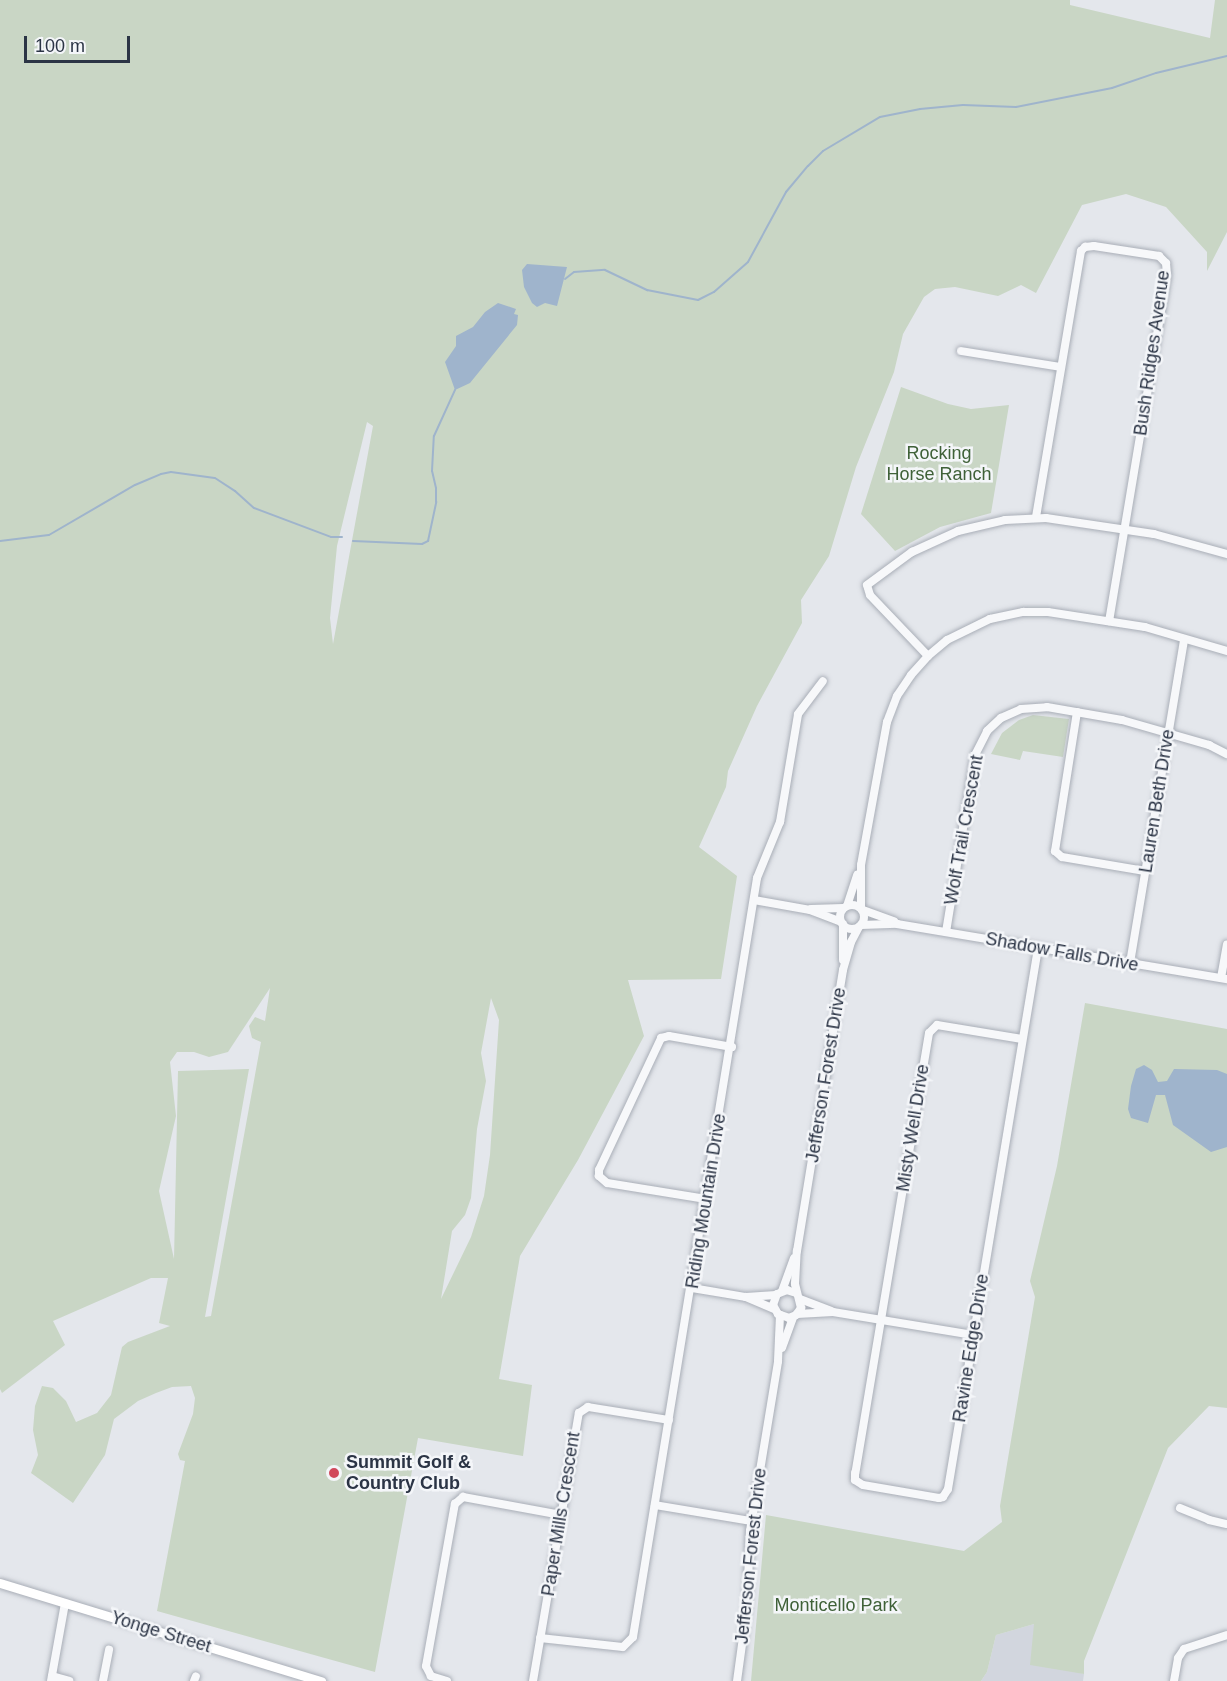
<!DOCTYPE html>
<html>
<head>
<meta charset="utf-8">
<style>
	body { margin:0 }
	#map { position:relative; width:1227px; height:1681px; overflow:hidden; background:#e4e7ec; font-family:Arial,sans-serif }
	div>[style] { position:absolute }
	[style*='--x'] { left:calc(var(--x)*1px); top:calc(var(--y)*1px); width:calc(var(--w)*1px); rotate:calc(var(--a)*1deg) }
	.built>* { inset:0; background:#d2d6de }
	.green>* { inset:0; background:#c9d6c5 }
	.water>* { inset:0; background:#9fb4cc }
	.stream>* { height:2px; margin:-1px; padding:0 1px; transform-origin:1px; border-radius:1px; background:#9fb4cc }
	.roads { filter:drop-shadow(0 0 2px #a9aeb7) drop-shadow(0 0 2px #a9aeb7) }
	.minor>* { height:8px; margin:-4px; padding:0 4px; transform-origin:4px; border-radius:4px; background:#f7f8fa }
	.minor>.ring { margin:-4px; padding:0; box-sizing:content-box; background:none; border:8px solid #f7f8fa; border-radius:50% }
	.major>* { height:9px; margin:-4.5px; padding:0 4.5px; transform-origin:4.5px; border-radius:4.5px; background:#fff }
	.dots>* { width:16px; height:16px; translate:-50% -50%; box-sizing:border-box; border:3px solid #f4f6f9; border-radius:50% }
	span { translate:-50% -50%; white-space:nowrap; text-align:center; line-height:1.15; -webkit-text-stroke:5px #f4f6f9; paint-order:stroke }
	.street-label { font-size:18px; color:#2b3445 }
	.park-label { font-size:18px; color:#3f6138 }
	.poi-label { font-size:18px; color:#2b3445; font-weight:700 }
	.left { translate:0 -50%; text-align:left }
	.scale { position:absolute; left:24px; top:36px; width:106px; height:27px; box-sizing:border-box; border:3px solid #2b3445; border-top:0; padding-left:8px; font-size:18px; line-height:21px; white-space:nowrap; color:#2b3445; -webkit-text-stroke:4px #f4f6f9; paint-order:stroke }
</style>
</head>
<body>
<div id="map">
	<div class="built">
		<div style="clip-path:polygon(1034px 1624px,1078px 1672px,1084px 1674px,1083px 1681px,981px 1681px,987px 1672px,996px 1635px)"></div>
	</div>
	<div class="green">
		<div style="clip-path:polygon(evenodd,0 0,1070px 0,1070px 5px,1210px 38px,1215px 0,1227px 0,1227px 232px,1207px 271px,1207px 252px,1166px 207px,1126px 194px,1082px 205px,1036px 293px,1021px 285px,998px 296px,955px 287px,935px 289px,924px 297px,903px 334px,894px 372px,856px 467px,829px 556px,801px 600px,802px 623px,757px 706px,728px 771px,726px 787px,699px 847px,737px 876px,721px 979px,628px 980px,644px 1036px,578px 1160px,520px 1256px,499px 1379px,532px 1385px,523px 1456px,418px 1438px,375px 1672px,157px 1611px,185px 1461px,180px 1460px,178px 1454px,193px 1414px,195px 1398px,191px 1386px,172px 1387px,156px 1393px,138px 1401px,114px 1419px,105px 1455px,73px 1503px,31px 1473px,38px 1455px,33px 1430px,35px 1406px,42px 1386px,53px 1388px,66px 1401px,76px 1422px,97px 1413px,111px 1395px,122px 1347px,128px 1342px,170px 1326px,159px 1323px,168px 1278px,151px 1278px,53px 1321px,65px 1345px,2px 1393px,0 1389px,0 0,367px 422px,373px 426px,333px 644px,330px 618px,337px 546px,367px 422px,0 0,270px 988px,265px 1021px,255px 1017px,249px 1026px,252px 1038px,261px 1042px,211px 1316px,205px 1317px,249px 1069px,178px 1071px,174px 1259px,159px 1191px,176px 1116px,170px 1062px,177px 1052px,194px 1052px,209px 1057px,228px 1052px,270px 988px,0 0,491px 998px,499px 1020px,490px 1155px,484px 1196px,471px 1237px,441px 1299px,452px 1231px,465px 1215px,471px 1198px,477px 1129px,486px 1081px,481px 1053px,491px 998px)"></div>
		<div style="clip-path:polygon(901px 387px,948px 404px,971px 409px,1009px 405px,991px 513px,940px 527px,895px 551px,861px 514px)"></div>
		<div style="clip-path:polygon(1033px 715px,1069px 719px,1063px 757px,1023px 751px,1020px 760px,991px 754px,1002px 733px,1019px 720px)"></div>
		<div style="clip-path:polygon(1085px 1003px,1227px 1029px,1227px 1408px,1209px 1406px,1168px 1448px,1084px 1661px,1084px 1674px,1030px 1665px,1034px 1624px,996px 1635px,987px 1672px,981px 1681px,751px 1681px,766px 1515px,964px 1551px,1002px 1522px,1000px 1506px,1035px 1297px,1030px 1281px,1057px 1166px)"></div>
	</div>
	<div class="water">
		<div style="clip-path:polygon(527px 264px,567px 267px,557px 306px,545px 303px,537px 307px,532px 303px,524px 287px,522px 270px)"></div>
		<div style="clip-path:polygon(498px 303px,516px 309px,514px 314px,518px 315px,517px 325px,470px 383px,455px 390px,445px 362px,456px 346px,456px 336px,473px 327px,485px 312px)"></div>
		<div style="clip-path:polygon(1144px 1065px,1152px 1070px,1158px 1082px,1167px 1081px,1174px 1069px,1217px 1070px,1227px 1074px,1227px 1147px,1211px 1152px,1173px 1125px,1165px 1095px,1156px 1095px,1148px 1123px,1131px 1118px,1128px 1109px,1131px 1086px,1136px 1069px)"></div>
	</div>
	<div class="stream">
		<div style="--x:565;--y:279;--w:11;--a:-38"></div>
		<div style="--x:574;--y:272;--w:31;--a:-4"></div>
		<div style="--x:605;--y:270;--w:47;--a:25.5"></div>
		<div style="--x:647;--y:290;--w:52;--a:11.1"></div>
		<div style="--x:698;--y:300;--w:18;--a:-27"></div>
		<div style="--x:714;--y:292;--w:45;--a:-41.4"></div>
		<div style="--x:748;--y:262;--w:80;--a:-61.5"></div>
		<div style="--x:786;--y:192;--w:34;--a:-50"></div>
		<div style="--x:808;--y:166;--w:21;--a:-45"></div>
		<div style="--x:823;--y:151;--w:66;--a:-30.8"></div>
		<div style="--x:880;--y:117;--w:41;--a:-11.3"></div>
		<div style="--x:920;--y:109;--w:43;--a:-5.3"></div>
		<div style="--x:963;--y:105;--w:53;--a:2.2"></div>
		<div style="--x:1016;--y:107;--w:98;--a:-11.2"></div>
		<div style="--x:1112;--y:88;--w:46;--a:-18.8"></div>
		<div style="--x:1156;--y:73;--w:73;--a:-13.5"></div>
		<div style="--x:0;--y:541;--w:49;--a:-7"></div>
		<div style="--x:49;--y:535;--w:99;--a:-30.2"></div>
		<div style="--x:135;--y:485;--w:28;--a:-23"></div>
		<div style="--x:161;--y:474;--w:10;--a:-11"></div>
		<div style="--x:171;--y:472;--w:44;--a:7.8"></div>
		<div style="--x:215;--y:478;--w:24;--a:33"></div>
		<div style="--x:235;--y:491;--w:25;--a:42"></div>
		<div style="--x:254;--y:508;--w:82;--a:20.6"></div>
		<div style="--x:331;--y:537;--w:11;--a:0"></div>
		<div style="--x:353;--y:541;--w:69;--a:2.5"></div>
		<div style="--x:422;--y:544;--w:7;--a:-27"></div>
		<div style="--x:428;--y:541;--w:40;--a:-78"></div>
		<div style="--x:436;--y:502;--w:14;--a:-90"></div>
		<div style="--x:436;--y:488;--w:17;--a:-103"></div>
		<div style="--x:432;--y:471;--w:35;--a:-87"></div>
		<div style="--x:434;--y:436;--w:51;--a:-65.5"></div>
	</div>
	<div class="roads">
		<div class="minor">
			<div style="--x:961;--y:351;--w:101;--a:9.1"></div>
			<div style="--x:1036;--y:517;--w:270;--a:-80.4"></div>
			<div style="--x:1081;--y:251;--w:6;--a:-45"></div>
			<div style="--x:1085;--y:247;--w:9;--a:-6"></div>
			<div style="--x:1094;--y:246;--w:66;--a:8.7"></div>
			<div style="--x:1159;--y:256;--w:10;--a:45"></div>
			<div style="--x:1166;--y:263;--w:12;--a:85"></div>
			<div style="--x:1167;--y:275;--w:351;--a:99.5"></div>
			<div style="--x:928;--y:656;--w:84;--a:-133.6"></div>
			<div style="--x:870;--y:595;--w:10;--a:-107"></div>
			<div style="--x:867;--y:585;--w:56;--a:-36.3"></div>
			<div style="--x:912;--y:552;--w:51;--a:-24.5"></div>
			<div style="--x:958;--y:531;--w:48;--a:-13.2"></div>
			<div style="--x:1005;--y:520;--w:41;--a:-2.8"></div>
			<div style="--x:1046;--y:518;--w:109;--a:8.4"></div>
			<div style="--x:1154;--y:534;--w:76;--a:15.3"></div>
			<div style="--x:1077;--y:712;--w:141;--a:99"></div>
			<div style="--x:1055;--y:851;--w:9;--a:41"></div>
			<div style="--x:1062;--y:857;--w:84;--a:9.6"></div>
			<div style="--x:754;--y:900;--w:57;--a:10.1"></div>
			<div style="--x:810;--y:910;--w:33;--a:21"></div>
			<div class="ring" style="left:840px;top:905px;width:16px;height:16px"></div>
			<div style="--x:847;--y:906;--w:33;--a:-72"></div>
			<div style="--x:861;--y:908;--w:43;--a:-90"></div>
			<div style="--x:861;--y:865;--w:145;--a:-79.7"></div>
			<div style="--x:887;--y:722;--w:28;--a:-69"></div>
			<div style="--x:897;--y:696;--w:25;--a:-56"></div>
			<div style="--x:911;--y:675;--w:25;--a:-48"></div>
			<div style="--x:928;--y:656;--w:25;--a:-40"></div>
			<div style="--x:947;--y:640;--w:48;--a:-26"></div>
			<div style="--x:990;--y:619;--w:34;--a:-12"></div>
			<div style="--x:1023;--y:612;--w:25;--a:0"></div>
			<div style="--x:1048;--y:612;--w:98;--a:8.8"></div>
			<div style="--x:1145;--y:627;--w:85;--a:16.3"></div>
			<div style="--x:811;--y:909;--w:32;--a:-2"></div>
			<div style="--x:863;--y:910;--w:33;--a:20"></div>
			<div style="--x:843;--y:924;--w:36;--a:90"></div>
			<div style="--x:861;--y:925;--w:36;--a:-2"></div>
			<div style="--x:897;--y:924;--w:335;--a:9.5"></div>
			<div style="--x:946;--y:932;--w:179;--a:-80.7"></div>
			<div style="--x:975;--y:755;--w:27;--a:-63"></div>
			<div style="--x:987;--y:731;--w:19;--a:-43"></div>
			<div style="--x:1001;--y:718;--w:22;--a:-24"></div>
			<div style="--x:1021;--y:709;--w:26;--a:-4"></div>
			<div style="--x:1047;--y:707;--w:76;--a:9.8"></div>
			<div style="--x:1122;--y:720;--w:91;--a:16"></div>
			<div style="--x:1209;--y:745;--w:20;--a:27"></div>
			<div style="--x:1130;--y:963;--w:328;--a:-80.5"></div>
			<div style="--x:1221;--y:978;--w:34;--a:-80"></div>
			<div style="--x:1022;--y:1039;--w:86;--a:-170.6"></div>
			<div style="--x:937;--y:1025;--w:11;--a:135"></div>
			<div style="--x:929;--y:1033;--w:446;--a:99.5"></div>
			<div style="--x:855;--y:1473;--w:7;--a:90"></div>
			<div style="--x:855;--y:1480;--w:9;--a:32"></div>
			<div style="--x:863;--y:1485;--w:77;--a:9.7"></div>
			<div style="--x:939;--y:1498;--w:4;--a:-14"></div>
			<div style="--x:943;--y:1497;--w:9;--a:-58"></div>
			<div style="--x:948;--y:1489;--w:548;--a:-80.55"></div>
			<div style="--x:706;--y:1199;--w:100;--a:-170.8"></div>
			<div style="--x:607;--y:1183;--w:11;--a:-139"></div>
			<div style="--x:599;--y:1176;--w:6;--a:-90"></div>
			<div style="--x:599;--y:1170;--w:146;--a:-64.8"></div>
			<div style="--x:661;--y:1038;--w:8;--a:-14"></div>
			<div style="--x:669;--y:1036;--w:64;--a:9.9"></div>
			<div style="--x:692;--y:1288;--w:55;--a:9.5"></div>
			<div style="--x:746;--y:1297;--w:30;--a:23"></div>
			<div style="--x:782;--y:1291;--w:35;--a:-70"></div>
			<div style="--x:796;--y:1293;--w:9;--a:-162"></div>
			<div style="--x:787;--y:1290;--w:11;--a:158"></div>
			<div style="--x:777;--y:1294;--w:12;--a:110"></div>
			<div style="--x:773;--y:1305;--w:10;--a:61"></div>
			<div style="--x:778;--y:1314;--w:12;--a:20"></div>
			<div style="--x:789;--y:1318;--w:8;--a:-23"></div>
			<div style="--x:796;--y:1315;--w:9;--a:-54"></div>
			<div style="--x:801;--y:1308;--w:25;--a:-104"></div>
			<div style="--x:795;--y:1284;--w:33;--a:-87"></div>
			<div style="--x:797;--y:1251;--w:285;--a:-80.7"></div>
			<div style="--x:843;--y:970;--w:29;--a:-74"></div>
			<div style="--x:851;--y:942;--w:17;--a:-62"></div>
			<div style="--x:746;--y:1297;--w:30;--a:-4"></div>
			<div style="--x:800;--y:1299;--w:33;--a:21"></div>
			<div style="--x:797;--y:1314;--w:36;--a:-3"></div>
			<div style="--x:833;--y:1312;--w:142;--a:9.3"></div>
			<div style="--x:782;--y:1348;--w:33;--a:-70"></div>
			<div style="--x:655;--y:1505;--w:97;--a:9.5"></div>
			<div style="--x:1180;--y:1508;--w:31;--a:22"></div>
			<div style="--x:1209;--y:1520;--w:18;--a:13"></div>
			<div style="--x:540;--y:1638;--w:83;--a:6.2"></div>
			<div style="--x:623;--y:1647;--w:14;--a:-45"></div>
			<div style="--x:633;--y:1637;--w:769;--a:-80.72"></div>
			<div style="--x:757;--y:878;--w:61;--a:-67.7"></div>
			<div style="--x:780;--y:822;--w:109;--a:-80.5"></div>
			<div style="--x:798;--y:714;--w:41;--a:-52.9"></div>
			<div style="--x:52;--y:1676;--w:18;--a:16"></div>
			<div style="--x:51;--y:1681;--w:79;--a:-79.8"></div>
			<div style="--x:103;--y:1681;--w:32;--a:-79"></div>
			<div style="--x:194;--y:1681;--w:5;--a:-68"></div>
			<div style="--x:447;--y:1681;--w:17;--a:-163"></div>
			<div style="--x:431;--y:1676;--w:11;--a:-117"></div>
			<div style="--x:426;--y:1666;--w:165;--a:-79.9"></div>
			<div style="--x:455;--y:1504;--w:11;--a:-41"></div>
			<div style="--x:463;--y:1497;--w:100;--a:10.4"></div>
			<div style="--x:533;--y:1681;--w:272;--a:-80.3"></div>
			<div style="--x:579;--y:1413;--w:11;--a:-34"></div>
			<div style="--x:588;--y:1407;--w:82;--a:9.1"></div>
			<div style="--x:737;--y:1681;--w:74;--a:-82.2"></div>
			<div style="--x:747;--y:1608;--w:77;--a:-87.8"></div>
			<div style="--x:750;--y:1531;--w:172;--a:-80.6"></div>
			<div style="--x:778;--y:1361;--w:46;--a:-87.5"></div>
			<div style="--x:1174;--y:1681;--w:23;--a:-80"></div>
			<div style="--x:1178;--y:1658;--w:11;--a:-56"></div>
			<div style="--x:1184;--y:1649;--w:45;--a:-18"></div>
		</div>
		<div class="major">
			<div style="--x:0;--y:1583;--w:336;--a:17"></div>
		</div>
	</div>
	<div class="dots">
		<div style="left:334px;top:1473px;background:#d1495b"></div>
	</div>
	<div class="street-label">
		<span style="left:1152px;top:353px;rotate:-82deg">Bush Ridges Avenue</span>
		<span style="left:1157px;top:801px;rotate:-81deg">Lauren Beth Drive</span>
		<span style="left:964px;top:830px;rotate:-80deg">Wolf Trail Crescent</span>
		<span style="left:1062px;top:952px;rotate:10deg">Shadow Falls Drive</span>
		<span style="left:826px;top:1075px;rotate:-81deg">Jefferson Forest Drive</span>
		<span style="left:913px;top:1128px;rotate:-81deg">Misty Well Drive</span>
		<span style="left:706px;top:1201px;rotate:-81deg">Riding Mountain Drive</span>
		<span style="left:971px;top:1348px;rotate:-81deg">Ravine Edge Drive</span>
		<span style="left:561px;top:1514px;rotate:-81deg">Paper Mills Crescent</span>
		<span style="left:751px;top:1556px;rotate:-84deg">Jefferson Forest Drive</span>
		<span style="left:161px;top:1632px;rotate:17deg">Yonge Street</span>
	</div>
	<div class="park-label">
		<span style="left:939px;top:464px">Rocking<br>Horse Ranch</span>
		<span style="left:836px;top:1605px">Monticello Park</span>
	</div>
	<div class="poi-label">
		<span class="left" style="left:346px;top:1473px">Summit Golf &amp;<br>Country Club</span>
	</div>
	<div class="scale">100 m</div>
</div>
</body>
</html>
